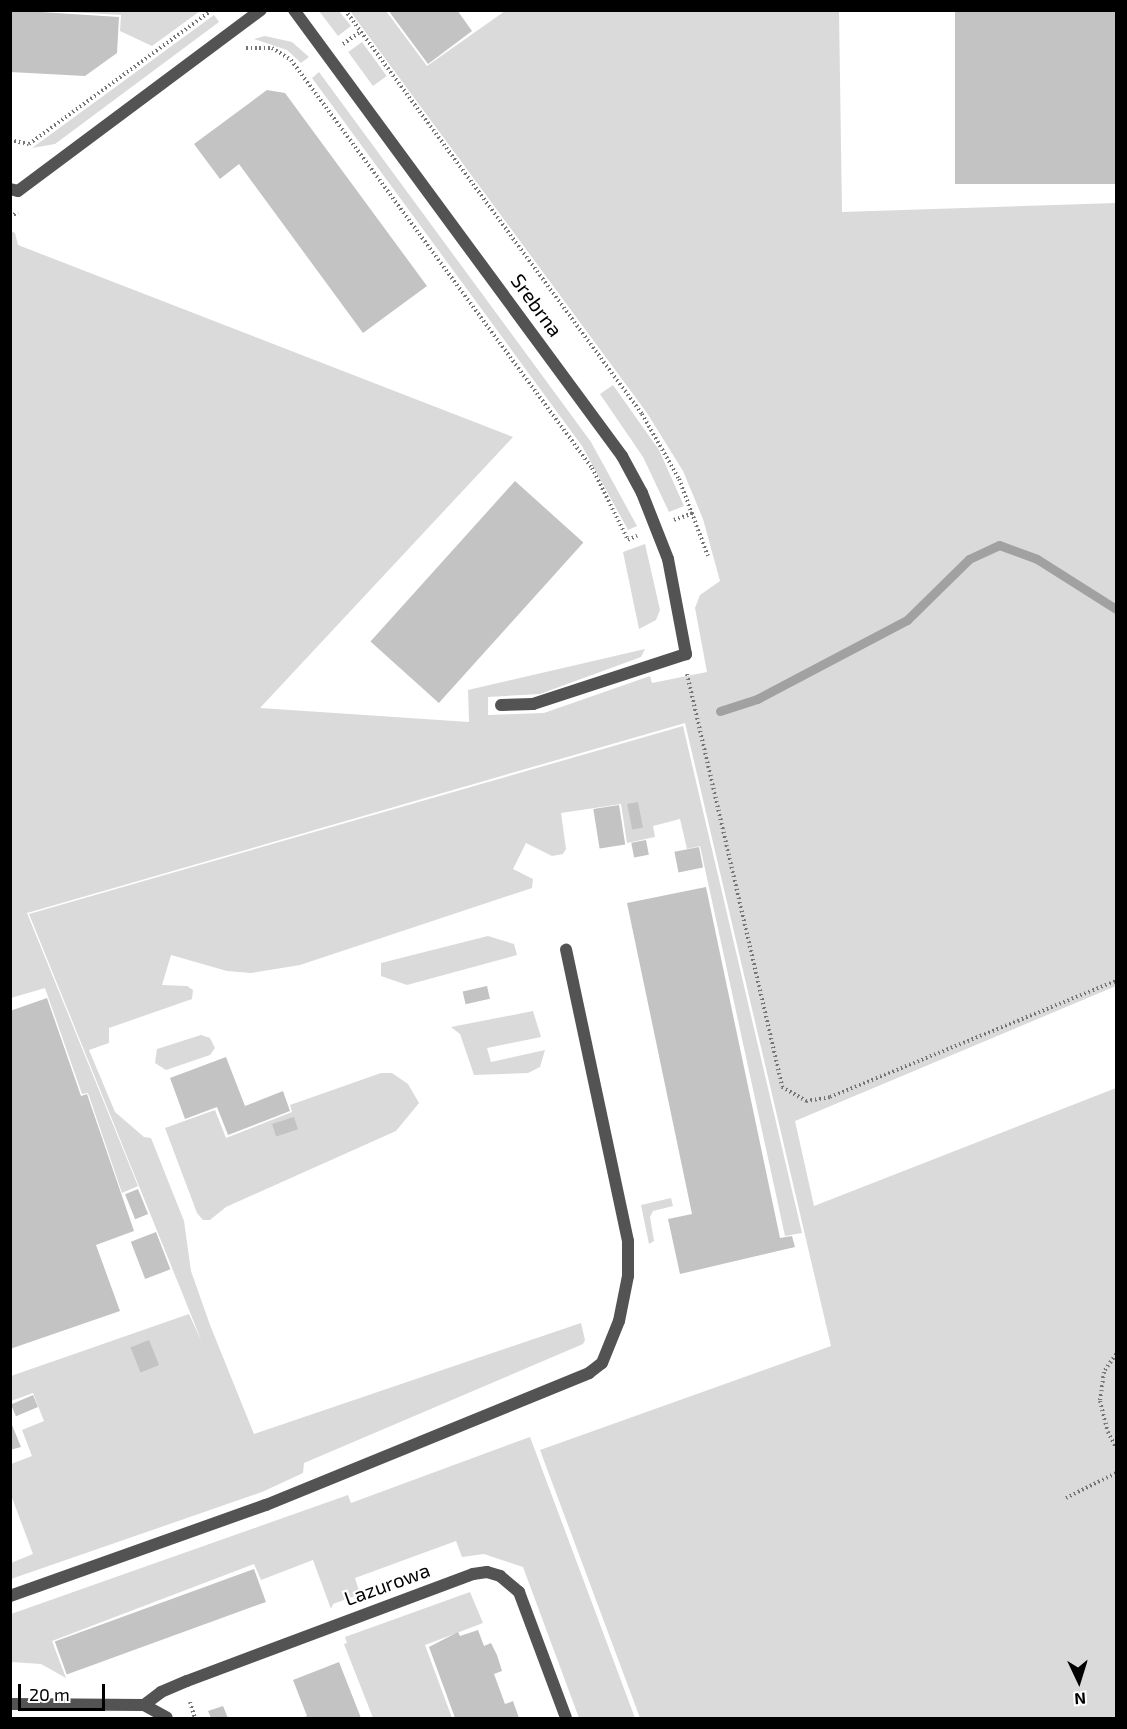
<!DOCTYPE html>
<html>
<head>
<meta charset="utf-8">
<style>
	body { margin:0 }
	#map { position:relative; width:1127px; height:1729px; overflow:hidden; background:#fff; font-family:"Exo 2",sans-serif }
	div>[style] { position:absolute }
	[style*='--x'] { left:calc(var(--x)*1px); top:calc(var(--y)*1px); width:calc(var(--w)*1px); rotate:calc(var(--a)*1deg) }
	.green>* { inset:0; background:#dadada; transform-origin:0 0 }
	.stream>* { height:9px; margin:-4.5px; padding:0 4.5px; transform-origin:4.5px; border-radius:4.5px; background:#a1a1a1 }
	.building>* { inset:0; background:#c3c3c3; transform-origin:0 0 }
	.path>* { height:4px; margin-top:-2px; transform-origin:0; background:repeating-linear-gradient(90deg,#757575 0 1.5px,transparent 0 4.5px) }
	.lane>* { height:12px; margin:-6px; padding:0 6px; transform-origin:6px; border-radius:6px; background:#535353 }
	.street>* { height:12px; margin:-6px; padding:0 6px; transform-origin:6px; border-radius:6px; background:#535353 }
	span { translate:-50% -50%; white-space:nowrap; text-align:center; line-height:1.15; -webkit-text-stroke:4.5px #fff; paint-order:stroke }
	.street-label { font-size:20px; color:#000 }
	.frame { position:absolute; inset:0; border:12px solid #000; pointer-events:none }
	.north { position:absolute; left:1049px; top:1651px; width:60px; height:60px; -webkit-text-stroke:4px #fff; paint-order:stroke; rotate:176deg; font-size:16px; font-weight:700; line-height:24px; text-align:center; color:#000 }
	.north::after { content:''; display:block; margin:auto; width:21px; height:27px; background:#000; clip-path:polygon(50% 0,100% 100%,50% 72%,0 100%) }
	.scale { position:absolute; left:18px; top:1684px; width:87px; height:27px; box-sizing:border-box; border:3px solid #000; border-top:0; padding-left:8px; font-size:18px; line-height:21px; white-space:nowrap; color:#000; -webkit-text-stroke:4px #fff; paint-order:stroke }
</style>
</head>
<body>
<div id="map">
	<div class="green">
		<div style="clip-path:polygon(53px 11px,200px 10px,200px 11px,152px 46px,120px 31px,121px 15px)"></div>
		<div style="clip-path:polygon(319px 11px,339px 11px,351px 26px,338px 36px)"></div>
		<div style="clip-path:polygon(350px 11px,386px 11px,427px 66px,505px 11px,839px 11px,842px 212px,1116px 203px,1116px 986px,795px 1121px,814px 1206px,1116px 1088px,1116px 1718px,640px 1718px,540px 1450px,831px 1346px,685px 723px,27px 913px,138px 1186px,122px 1193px,88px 1093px,82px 1094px,45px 988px,11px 998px,11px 231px,15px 233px,18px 245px,513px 437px,260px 708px,469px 722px,468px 690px,645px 649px,641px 657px,540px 694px,488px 697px,488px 715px,544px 713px,650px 676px,652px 683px,707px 672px,695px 608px,700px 595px,720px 581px,703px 519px,683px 471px,647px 413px)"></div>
		<div style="clip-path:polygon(214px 15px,219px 22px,55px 144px,32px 148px)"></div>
		<div style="clip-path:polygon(265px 36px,292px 42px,309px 57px,301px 63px,287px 50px,254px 39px)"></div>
		<div style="left:362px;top:42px;width:42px;height:17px;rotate:54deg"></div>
		<div style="clip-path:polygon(319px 72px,591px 442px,637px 526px,628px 530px,582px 446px,312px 78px)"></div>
		<div style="clip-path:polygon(613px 385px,659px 450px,684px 506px,669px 512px,643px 457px,600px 394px)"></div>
		<div style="clip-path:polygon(645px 544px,660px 610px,656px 620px,639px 629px,623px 552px)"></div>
		<div style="clip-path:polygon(683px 726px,802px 1233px,785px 1236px,700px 846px,687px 849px,680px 819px,653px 826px,655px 837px,627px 843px,621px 804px,561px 813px,566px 849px,563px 854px,552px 856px,526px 843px,513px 869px,533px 879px,532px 888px,300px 965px,251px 973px,227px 971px,171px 955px,162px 985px,187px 986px,193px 990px,192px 999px,109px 1028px,109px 1043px,89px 1050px,115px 1112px,144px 1137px,151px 1138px,184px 1221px,191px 1271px,210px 1325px,254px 1434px,581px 1323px,585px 1340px,583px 1344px,304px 1463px,303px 1473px,262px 1492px,11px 1579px,11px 1563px,33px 1554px,11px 1495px,11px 1464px,32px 1456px,22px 1430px,44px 1421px,33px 1393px,11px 1401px,11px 1376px,189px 1314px,202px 1342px,29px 914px)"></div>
		<div style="clip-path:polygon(488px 936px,514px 944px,517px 955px,407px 985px,381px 976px,381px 963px)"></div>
		<div style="clip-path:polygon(533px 1011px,541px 1037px,487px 1048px,491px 1062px,545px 1050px,540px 1067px,528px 1073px,474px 1075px,460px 1034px,451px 1027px)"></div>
		<div style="clip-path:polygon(201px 1035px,210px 1038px,215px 1048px,210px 1055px,166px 1070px,155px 1063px,157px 1049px)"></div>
		<div style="clip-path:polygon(381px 1073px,392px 1073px,408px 1084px,419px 1103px,396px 1131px,226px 1207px,210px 1220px,203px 1220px,197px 1213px,165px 1128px,215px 1110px,226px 1138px,292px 1112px,290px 1105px)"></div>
		<div style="clip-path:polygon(671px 1198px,673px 1206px,653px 1211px,650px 1217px,654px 1241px,649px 1244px,641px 1205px)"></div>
		<div style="clip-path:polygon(530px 1437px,635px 1718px,579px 1718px,523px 1567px,484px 1554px,462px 1557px,456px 1541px,355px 1578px,360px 1594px,333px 1604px,331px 1609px,313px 1560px,261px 1580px,254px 1564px,52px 1641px,66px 1678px,41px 1664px,11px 1662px,11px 1614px,348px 1495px,351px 1503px)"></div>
		<div style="clip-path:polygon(470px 1592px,483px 1623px,425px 1645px,452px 1718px,373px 1718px,344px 1644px,347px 1643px,345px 1637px)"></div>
	</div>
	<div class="stream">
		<div style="--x:720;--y:711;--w:39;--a:-18"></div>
		<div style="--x:757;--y:699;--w:170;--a:-27.8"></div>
		<div style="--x:907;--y:620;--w:87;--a:-44.5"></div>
		<div style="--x:969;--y:559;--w:33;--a:-25"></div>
		<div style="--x:999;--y:545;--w:40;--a:20.2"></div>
		<div style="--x:1037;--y:559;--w:93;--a:32.3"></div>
	</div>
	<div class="building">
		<div style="clip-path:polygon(10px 10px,119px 17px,117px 53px,85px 76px,10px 72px)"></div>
		<div style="clip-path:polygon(388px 10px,457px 10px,472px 31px,428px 64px)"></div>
		<div style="left:1116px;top:10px;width:174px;height:161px;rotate:90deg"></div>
		<div style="clip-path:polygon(267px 90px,285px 93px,427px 286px,363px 333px,239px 164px,220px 179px,194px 144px)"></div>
		<div style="left:515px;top:481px;width:92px;height:216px;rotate:42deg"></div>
		<div style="left:638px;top:802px;width:26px;height:11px;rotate:79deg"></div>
		<div style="left:619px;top:805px;width:40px;height:26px;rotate:81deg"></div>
		<div style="left:646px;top:840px;width:15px;height:15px;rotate:79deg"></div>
		<div style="left:699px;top:847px;width:21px;height:25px;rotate:79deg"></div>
		<div style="clip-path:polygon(706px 887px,780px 1238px,792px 1236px,795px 1247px,680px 1274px,668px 1219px,692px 1214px,627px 903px)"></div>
		<div style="left:487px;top:986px;width:13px;height:25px;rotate:77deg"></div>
		<div style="clip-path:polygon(47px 998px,81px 1096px,87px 1094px,134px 1231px,96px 1245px,120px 1311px,10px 1349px,10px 1011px)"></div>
		<div style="clip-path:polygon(226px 1057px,245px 1106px,283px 1091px,290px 1111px,228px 1135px,217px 1107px,185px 1119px,170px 1078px)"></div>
		<div style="left:294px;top:1117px;width:13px;height:23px;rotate:72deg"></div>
		<div style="left:138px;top:1189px;width:27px;height:14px;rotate:68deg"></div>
		<div style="left:156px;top:1232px;width:40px;height:27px;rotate:69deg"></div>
		<div style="left:149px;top:1340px;width:27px;height:20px;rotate:68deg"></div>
		<div style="left:33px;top:1395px;width:13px;height:24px;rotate:67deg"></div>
		<div style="clip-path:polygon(10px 1420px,21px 1447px,10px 1450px)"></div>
		<div style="left:254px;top:1569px;width:35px;height:212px;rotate:70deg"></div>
		<div style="clip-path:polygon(478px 1630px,484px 1646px,491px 1643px,497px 1655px,502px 1671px,494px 1674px,505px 1704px,513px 1701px,519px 1718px,455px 1718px,429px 1647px,458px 1632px,460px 1636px)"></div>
		<div style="clip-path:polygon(339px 1662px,361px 1718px,302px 1718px,307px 1716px,293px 1680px)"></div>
		<div style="clip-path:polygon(223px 1706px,228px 1718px,211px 1718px,208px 1711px)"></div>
	</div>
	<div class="path">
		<div style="--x:345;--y:10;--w:501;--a:53.68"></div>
		<div style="--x:642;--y:414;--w:75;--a:60.4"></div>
		<div style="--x:679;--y:479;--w:82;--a:69.4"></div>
		<div style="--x:343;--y:44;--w:21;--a:-35"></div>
		<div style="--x:246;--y:48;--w:26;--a:0"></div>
		<div style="--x:272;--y:48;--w:22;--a:32"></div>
		<div style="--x:291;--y:60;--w:507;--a:53.58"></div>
		<div style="--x:592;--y:468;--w:80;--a:63.4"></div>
		<div style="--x:628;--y:540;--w:10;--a:-24"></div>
		<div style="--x:10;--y:140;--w:19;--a:12"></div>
		<div style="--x:29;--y:144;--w:227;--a:-36.2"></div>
		<div style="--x:10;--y:217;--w:9;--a:-32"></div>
		<div style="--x:674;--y:520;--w:20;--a:-20"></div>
		<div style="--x:687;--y:674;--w:424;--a:77"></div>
		<div style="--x:782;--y:1087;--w:28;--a:30"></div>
		<div style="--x:806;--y:1101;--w:24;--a:-9"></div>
		<div style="--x:830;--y:1097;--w:309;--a:-22.1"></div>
		<div style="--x:1116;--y:1354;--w:22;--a:124"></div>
		<div style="--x:1104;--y:1372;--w:29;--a:98"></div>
		<div style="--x:1100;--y:1401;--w:32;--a:76"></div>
		<div style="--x:1108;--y:1432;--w:18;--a:63"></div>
		<div style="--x:1066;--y:1498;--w:56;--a:-26.6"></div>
		<div style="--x:190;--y:1702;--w:17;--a:73"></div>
	</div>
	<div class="lane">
		<div style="--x:501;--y:705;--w:32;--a:-2"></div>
		<div style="--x:533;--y:704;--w:161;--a:-18.1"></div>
		<div style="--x:10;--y:1596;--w:272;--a:-19.6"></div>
		<div style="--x:266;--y:1505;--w:349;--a:-22.2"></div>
		<div style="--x:589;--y:1373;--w:16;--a:-38"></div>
		<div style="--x:602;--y:1363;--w:45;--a:-68"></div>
		<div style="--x:619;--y:1321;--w:46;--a:-78.7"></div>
		<div style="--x:628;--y:1276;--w:35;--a:-90"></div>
		<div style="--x:628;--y:1241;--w:298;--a:-102"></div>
	</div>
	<div class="street">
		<div style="--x:294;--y:10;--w:554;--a:53.67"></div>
		<div style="--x:622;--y:456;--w:42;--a:61.6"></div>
		<div style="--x:642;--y:493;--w:71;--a:68.5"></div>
		<div style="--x:668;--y:559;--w:97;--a:79.3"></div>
		<div style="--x:10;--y:189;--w:8;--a:14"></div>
		<div style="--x:18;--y:191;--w:303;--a:-36.7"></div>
		<div style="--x:10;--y:1704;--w:134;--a:0.4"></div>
		<div style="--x:144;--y:1705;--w:26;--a:29"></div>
		<div style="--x:144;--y:1705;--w:21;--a:-37"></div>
		<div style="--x:161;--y:1692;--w:28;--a:-23"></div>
		<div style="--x:187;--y:1681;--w:305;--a:-20.5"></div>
		<div style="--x:473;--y:1574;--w:14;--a:-8"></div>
		<div style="--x:487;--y:1572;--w:14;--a:17"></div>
		<div style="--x:500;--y:1576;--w:25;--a:40"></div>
		<div style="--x:519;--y:1592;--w:134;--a:69.5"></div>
	</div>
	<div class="street-label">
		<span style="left:537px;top:305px;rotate:54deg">Srebrna</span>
		<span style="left:387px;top:1584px;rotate:-20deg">Lazurowa</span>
	</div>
	<div class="frame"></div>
	<div class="north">N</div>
	<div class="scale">20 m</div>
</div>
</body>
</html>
